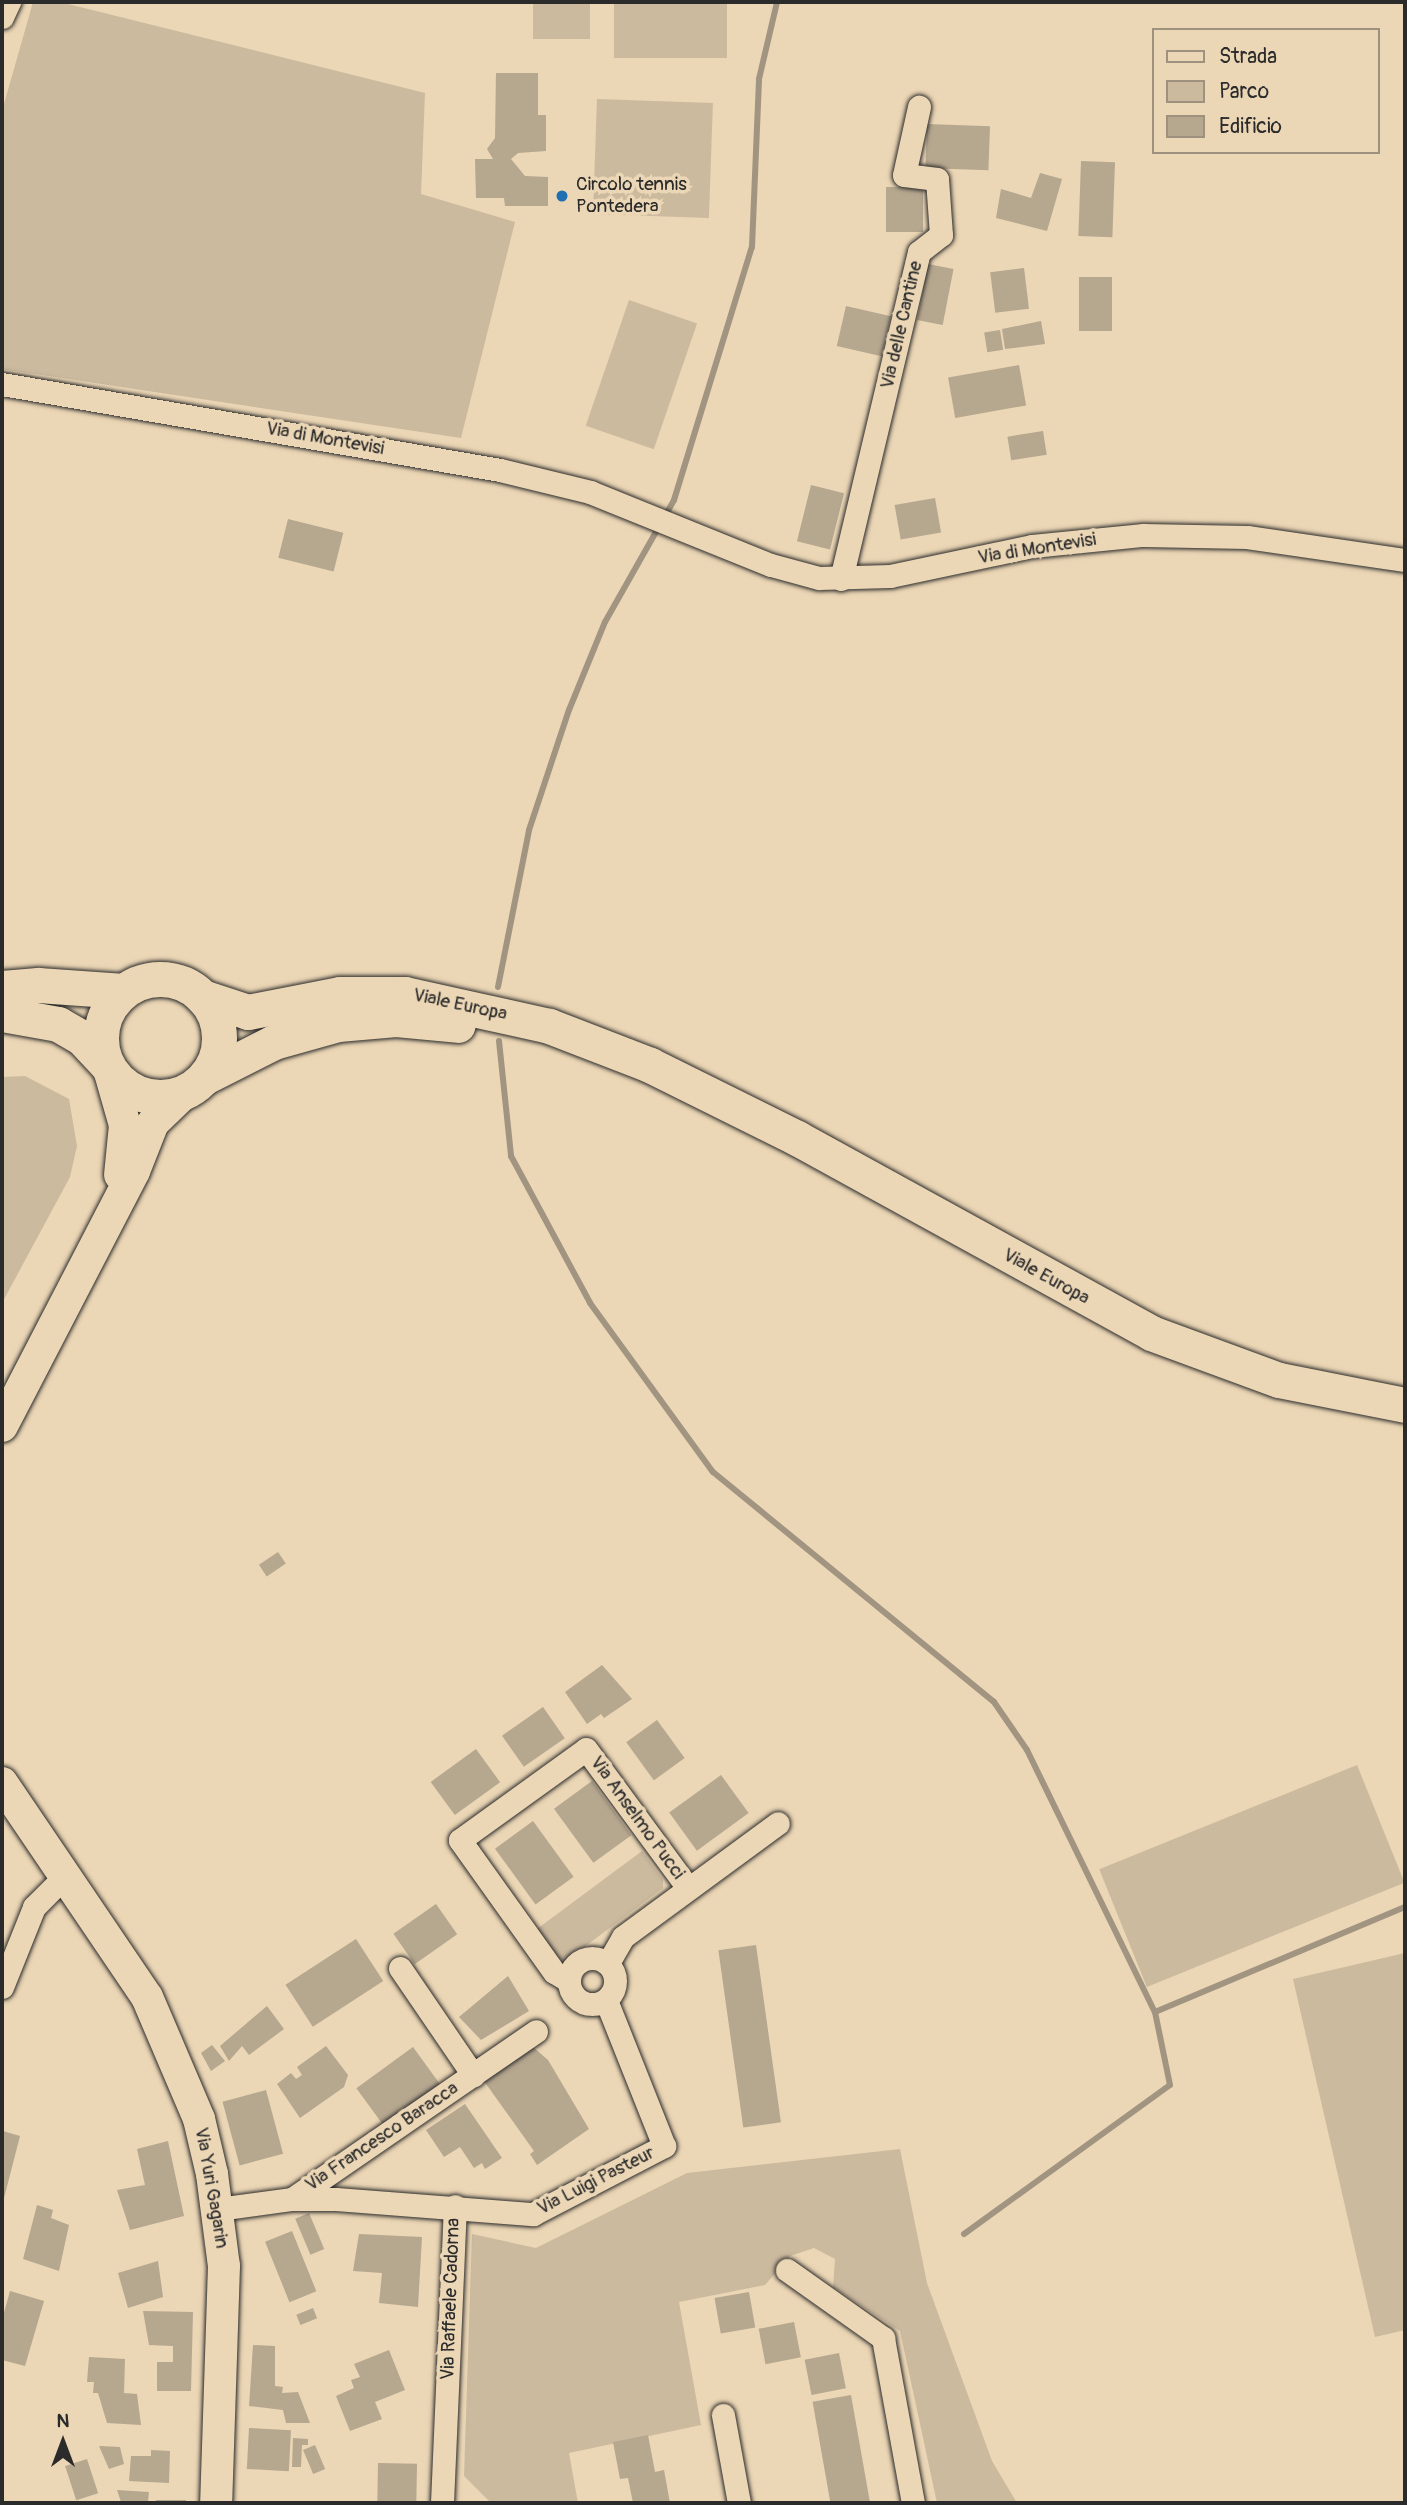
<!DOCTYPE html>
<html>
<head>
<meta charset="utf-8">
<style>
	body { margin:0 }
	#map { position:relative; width:1407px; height:2505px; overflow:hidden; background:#ebd6b5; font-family:Pangolin,sans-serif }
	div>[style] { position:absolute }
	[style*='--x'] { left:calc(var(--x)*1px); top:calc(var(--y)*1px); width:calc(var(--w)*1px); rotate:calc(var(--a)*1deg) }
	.green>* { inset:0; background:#ccba9f; transform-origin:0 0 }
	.stream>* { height:6px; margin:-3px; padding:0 3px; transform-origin:3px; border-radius:3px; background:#a19581 }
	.building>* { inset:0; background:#b6a78f; transform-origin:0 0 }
	.roads { filter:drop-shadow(0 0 2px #2b2b2b) drop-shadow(0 0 2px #2b2b2b) }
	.street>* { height:23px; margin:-11.5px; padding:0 11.5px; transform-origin:11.5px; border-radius:11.5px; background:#ebd6b5 }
	.street>.ring { margin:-11.5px; padding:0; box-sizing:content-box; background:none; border:23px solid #ebd6b5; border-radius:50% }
	.secondary>* { height:32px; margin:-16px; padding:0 16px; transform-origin:16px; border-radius:16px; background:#ebd6b5 }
	.primary>* { height:35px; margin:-17.5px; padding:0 17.5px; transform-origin:17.5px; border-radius:17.5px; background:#ebd6b5 }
	.primary>.ring { margin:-17.5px; padding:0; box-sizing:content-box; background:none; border:35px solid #ebd6b5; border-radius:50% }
	.dots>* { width:19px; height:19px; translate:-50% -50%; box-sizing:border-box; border:4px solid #ebd6b5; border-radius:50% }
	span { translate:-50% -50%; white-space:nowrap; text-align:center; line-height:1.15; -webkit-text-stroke:7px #ebd6b5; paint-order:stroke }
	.poi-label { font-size:19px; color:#2b2b2b }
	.left { translate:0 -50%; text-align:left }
	.street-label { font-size:19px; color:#2b2b2b }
	.frame { position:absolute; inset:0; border:4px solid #2b2b2b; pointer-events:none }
	.legend { position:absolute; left:1152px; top:28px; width:228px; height:126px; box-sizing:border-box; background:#ebd6b5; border:2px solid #9e927e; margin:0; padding:9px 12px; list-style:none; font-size:21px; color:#2b2b2b }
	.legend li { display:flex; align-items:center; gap:14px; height:35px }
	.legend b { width:35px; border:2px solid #9e927e }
	.north { position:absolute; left:28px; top:2407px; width:70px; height:70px; -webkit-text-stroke:5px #ebd6b5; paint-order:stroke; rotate:0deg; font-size:19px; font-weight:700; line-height:28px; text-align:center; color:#2b2b2b }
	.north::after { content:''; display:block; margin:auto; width:24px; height:32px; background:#2b2b2b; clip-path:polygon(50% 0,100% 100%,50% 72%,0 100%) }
</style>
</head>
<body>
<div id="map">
	<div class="green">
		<div style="clip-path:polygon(33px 2px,60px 2px,425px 93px,421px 194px,515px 222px,461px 438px,2px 369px,2px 111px)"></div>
		<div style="left:533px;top:2px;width:57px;height:37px"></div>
		<div style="left:614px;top:2px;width:113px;height:56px"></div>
		<div style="left:597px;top:99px;width:116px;height:115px;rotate:2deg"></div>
		<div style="left:629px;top:300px;width:72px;height:133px;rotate:19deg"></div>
		<div style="clip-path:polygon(25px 1076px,69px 1099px,77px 1146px,70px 1177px,2px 1303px,2px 1077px)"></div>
		<div style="left:1357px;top:1765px;width:127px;height:278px;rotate:68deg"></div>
		<div style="clip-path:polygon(642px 1851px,663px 1880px,663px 1888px,567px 1960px,557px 1959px,537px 1929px)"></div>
		<div style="clip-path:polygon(1405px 1953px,1405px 2330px,1375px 2337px,1293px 1979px)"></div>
		<div style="clip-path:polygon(900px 2149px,927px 2283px,992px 2461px,1017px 2503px,937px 2503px,900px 2331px,833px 2287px,835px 2259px,814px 2248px,790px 2256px,765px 2285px,679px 2302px,701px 2425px,569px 2453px,578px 2503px,491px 2503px,464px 2476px,472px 2234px,536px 2248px,687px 2173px)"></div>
	</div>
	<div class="stream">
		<div style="--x:498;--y:987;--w:160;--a:-78.8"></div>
		<div style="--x:529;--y:830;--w:126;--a:-71.6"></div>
		<div style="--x:569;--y:710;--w:95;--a:-67.8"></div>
		<div style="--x:605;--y:622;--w:140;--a:-60.5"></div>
		<div style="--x:674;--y:500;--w:265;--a:-72.9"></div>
		<div style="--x:752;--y:247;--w:168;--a:-87.6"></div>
		<div style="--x:759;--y:79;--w:79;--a:-76.8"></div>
		<div style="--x:499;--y:1041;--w:116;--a:84"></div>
		<div style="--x:511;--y:1156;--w:167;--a:61.7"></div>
		<div style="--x:590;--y:1303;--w:209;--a:54"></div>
		<div style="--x:713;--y:1472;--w:363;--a:39.3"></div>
		<div style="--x:994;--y:1702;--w:58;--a:55.5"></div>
		<div style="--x:1027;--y:1750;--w:292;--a:64"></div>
		<div style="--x:1155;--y:2012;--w:271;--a:-22.8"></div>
		<div style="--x:964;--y:2234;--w:254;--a:-35.9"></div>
		<div style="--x:1170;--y:2085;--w:75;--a:-101.6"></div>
	</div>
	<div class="building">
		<div style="clip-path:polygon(496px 73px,538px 73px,538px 115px,546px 115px,546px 151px,518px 153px,511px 159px,525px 176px,548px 177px,548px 206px,505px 206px,504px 198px,476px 198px,475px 159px,493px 159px,487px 149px,495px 138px)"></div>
		<div style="left:927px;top:124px;width:63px;height:44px;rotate:2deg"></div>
		<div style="left:1081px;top:161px;width:34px;height:75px;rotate:2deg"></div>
		<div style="clip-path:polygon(1040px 173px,1062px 179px,1047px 231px,996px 218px,1001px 189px,1031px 198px)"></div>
		<div style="left:886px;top:187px;width:37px;height:45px"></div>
		<div style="left:928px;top:264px;width:26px;height:57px;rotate:11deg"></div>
		<div style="left:1024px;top:268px;width:41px;height:34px;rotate:83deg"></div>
		<div style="left:1079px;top:277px;width:33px;height:54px"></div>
		<div style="left:846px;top:306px;width:46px;height:41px;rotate:13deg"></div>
		<div style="clip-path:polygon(1041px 321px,1045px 344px,1005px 349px,1002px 329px)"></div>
		<div style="left:1000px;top:330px;width:20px;height:16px;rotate:81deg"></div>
		<div style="left:1019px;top:365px;width:41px;height:72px;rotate:80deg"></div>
		<div style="left:1043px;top:431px;width:24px;height:36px;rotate:81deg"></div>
		<div style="left:811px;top:485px;width:34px;height:58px;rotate:14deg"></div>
		<div style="left:935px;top:498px;width:35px;height:41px;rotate:80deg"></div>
		<div style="left:288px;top:519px;width:57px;height:40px;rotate:14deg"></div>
		<div style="left:278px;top:1552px;width:14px;height:23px;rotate:56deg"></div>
		<div style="clip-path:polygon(602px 1665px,632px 1699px,604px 1718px,601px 1714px,587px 1724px,565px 1692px)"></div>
		<div style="left:543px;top:1707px;width:38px;height:50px;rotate:55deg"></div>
		<div style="left:657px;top:1720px;width:47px;height:38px;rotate:54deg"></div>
		<div style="left:476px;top:1749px;width:41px;height:56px;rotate:54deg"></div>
		<div style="left:721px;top:1775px;width:47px;height:64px;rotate:54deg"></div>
		<div style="left:592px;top:1781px;width:67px;height:47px;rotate:54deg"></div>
		<div style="left:533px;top:1821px;width:69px;height:47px;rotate:54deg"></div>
		<div style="left:436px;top:1904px;width:37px;height:52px;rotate:55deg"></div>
		<div style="left:356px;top:1939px;width:50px;height:84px;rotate:57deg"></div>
		<div style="left:756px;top:1945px;width:179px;height:38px;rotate:82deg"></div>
		<div style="clip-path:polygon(508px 1976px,529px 2011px,481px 2040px,459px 2017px)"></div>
		<div style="clip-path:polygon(267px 2006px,284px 2029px,249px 2055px,242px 2046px,229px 2061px,220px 2046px)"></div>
		<div style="clip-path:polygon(212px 2045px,225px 2061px,211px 2071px,201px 2053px)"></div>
		<div style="clip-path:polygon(326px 2046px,348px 2075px,344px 2087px,300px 2118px,277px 2084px,291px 2073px,296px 2079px,302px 2075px,297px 2067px)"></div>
		<div style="left:413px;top:2047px;width:46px;height:70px;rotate:54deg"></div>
		<div style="clip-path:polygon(533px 2047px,548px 2060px,589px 2129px,537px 2165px,530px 2154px,534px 2151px,484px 2081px)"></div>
		<div style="left:266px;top:2090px;width:66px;height:45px;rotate:75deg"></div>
		<div style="clip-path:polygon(465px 2104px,502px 2158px,485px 2169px,482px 2163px,474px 2168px,460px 2147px,444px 2157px,426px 2130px)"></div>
		<div style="clip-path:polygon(3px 2131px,20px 2136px,2px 2206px,2px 2134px)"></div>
		<div style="clip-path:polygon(168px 2141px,184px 2216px,130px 2230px,117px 2190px,145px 2185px,137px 2149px)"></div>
		<div style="clip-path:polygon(37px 2205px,53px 2210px,51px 2218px,69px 2225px,59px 2271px,23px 2259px)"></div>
		<div style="left:309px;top:2213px;width:39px;height:15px;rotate:67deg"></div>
		<div style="left:292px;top:2231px;width:65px;height:29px;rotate:68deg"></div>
		<div style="clip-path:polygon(359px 2234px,422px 2237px,418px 2307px,379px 2303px,382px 2273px,353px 2271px)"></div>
		<div style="clip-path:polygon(158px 2261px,163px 2297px,128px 2308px,118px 2273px)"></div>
		<div style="clip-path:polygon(10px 2291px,44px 2301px,25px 2366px,2px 2360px,2px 2320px)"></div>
		<div style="left:749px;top:2292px;width:36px;height:35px;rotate:80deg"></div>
		<div style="left:313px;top:2308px;width:11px;height:18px;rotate:68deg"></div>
		<div style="clip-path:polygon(143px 2311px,193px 2312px,191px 2391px,157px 2391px,157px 2362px,173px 2362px,173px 2346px,149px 2345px)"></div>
		<div style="left:794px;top:2322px;width:36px;height:36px;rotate:79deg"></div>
		<div style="clip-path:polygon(253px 2345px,275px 2346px,275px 2386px,283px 2387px,282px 2393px,298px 2392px,310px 2423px,286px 2423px,283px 2410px,249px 2406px)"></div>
		<div style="clip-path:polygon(389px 2350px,405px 2390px,375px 2402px,382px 2419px,350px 2431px,336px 2396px,354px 2388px,351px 2380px,360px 2377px,354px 2364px)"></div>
		<div style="left:839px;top:2353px;width:36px;height:35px;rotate:79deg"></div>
		<div style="clip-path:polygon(89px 2357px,125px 2359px,124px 2393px,137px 2394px,141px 2425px,107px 2423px,98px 2393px,93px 2393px,94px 2382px,87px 2382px)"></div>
		<div style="left:851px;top:2395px;width:110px;height:39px;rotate:80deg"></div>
		<div style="left:249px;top:2428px;width:42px;height:41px;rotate:3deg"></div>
		<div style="clip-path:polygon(648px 2435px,655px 2472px,664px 2470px,670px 2503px,633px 2503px,628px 2478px,620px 2479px,613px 2442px)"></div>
		<div style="clip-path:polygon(293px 2438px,308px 2439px,308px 2445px,302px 2445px,301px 2467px,292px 2467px)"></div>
		<div style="left:315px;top:2445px;width:26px;height:13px;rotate:67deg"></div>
		<div style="clip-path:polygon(99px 2446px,120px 2447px,124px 2464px,109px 2469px)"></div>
		<div style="clip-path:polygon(151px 2450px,170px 2451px,169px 2483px,129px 2481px,131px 2456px,151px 2456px)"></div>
		<div style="left:87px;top:2459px;width:36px;height:23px;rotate:72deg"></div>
		<div style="left:378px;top:2463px;width:39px;height:40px;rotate:1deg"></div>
		<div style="clip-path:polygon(117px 2490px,149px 2492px,148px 2502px,121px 2502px)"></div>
		<div style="left:156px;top:2500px;width:30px;height:3px"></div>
	</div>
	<div class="roads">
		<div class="street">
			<div style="--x:2;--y:17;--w:17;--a:-65"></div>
			<div style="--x:2;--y:384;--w:505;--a:9.8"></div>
			<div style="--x:500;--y:470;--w:93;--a:13.7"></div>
			<div style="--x:590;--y:492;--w:195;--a:22"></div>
			<div style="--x:771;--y:565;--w:50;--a:15.2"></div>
			<div style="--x:819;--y:578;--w:71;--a:-1.6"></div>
			<div style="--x:890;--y:576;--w:145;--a:-11.9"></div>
			<div style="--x:1032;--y:546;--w:112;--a:-5.7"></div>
			<div style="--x:1143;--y:535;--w:104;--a:1.1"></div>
			<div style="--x:1247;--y:537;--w:160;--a:8.3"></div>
			<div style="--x:841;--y:579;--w:336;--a:-76.6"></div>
			<div style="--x:919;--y:252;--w:28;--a:-38"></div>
			<div style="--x:941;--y:235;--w:56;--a:-94.1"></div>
			<div style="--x:937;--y:179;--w:33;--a:-173"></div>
			<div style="--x:904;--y:175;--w:70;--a:-77.6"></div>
			<div class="ring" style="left:569px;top:1958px;width:23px;height:23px"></div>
			<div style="--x:608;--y:1963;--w:30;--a:-60"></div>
			<div style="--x:623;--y:1937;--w:192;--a:-36.3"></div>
			<div style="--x:400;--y:1968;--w:130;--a:55.7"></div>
			<div style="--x:569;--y:1981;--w:17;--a:-149"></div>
			<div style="--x:554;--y:1972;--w:162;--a:-125.5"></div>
			<div style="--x:460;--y:1840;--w:155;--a:-35.8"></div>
			<div style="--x:586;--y:1749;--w:172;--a:53.7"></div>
			<div style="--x:2;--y:1987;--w:86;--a:-68.2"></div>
			<div style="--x:34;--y:1907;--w:44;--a:-45"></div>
			<div style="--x:292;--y:2199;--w:296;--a:-34.5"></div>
			<div style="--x:218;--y:2209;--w:75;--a:-7.7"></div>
			<div style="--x:292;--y:2199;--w:44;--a:0"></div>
			<div style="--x:336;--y:2199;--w:198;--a:4.4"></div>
			<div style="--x:533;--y:2214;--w:148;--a:-27.4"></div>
			<div style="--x:664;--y:2146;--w:157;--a:-111.7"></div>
			<div style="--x:787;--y:2270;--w:118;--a:35.3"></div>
			<div style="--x:883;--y:2338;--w:168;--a:79.7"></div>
			<div style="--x:723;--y:2415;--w:89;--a:79.7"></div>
			<div style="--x:442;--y:2503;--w:297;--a:-87.5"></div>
		</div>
		<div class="secondary">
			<div style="--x:109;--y:1069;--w:58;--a:74.1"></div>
			<div style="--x:125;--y:1125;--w:50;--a:95.7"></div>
			<div style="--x:2;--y:1426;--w:287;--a:-62.6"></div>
			<div style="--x:134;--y:1171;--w:52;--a:-68.4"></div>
			<div style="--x:153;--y:1123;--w:45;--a:-44.1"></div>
			<div style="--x:2;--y:1783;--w:258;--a:55.9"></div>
			<div style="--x:147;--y:1997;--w:133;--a:66.9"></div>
			<div style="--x:199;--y:2119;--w:57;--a:76.7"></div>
			<div style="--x:212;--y:2174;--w:93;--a:82.6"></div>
			<div style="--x:224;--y:2266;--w:237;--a:91.9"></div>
		</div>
		<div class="primary">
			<div class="ring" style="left:101px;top:979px;width:83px;height:83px"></div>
			<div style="--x:2;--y:988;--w:36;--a:-5"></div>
			<div style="--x:38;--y:985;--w:86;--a:4"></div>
			<div style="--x:202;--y:997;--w:48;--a:18.1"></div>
			<div style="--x:248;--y:1012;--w:94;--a:-11.1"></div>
			<div style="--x:340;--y:994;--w:65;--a:0"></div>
			<div style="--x:405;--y:994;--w:148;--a:12.5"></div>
			<div style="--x:549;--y:1026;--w:108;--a:21.1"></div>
			<div style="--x:650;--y:1065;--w:164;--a:26.4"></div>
			<div style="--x:797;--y:1138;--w:404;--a:28.8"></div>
			<div style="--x:1151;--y:1333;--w:136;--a:20.2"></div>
			<div style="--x:1279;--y:1380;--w:128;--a:11.2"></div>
			<div style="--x:2;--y:1014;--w:57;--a:10.1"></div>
			<div style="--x:58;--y:1024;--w:28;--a:30"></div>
			<div style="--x:82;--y:1038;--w:35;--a:47"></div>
			<div style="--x:205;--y:1077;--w:77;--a:-26.9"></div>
			<div style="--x:274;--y:1042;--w:66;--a:-15.7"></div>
			<div style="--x:338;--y:1024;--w:58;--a:-4.9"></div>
			<div style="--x:396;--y:1019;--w:62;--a:5.5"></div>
		</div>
	</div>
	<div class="dots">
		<div style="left:562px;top:196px;background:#1f6fb2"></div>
	</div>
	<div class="poi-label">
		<span class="left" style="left:576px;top:196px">Circolo tennis<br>Pontedera</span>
	</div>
	<div class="street-label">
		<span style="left:902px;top:325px;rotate:-77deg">Via delle Cantine</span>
		<span style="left:325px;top:439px;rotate:10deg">Via di Montevisi</span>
		<span style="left:1037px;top:549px;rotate:-9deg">Via di Montevisi</span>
		<span style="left:460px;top:1005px;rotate:12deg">Viale Europa</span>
		<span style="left:1046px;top:1277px;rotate:29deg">Viale Europa</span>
		<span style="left:637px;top:1818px;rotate:54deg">Via Anselmo Pucci</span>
		<span style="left:382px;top:2137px;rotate:-34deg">Via Francesco Baracca</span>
		<span style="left:596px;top:2181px;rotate:-27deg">Via Luigi Pasteur</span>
		<span style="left:211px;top:2188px;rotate:80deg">Via Yuri Gagarin</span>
		<span style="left:451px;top:2299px;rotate:-88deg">Via Raffaele Cadorna</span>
	</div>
	<div class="frame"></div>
	<ul class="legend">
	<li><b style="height:9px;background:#ebd6b5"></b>Strada</li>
	<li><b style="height:19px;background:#ccba9f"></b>Parco</li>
	<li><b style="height:19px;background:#b6a78f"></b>Edificio</li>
	</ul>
	<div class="north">N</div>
</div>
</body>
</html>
